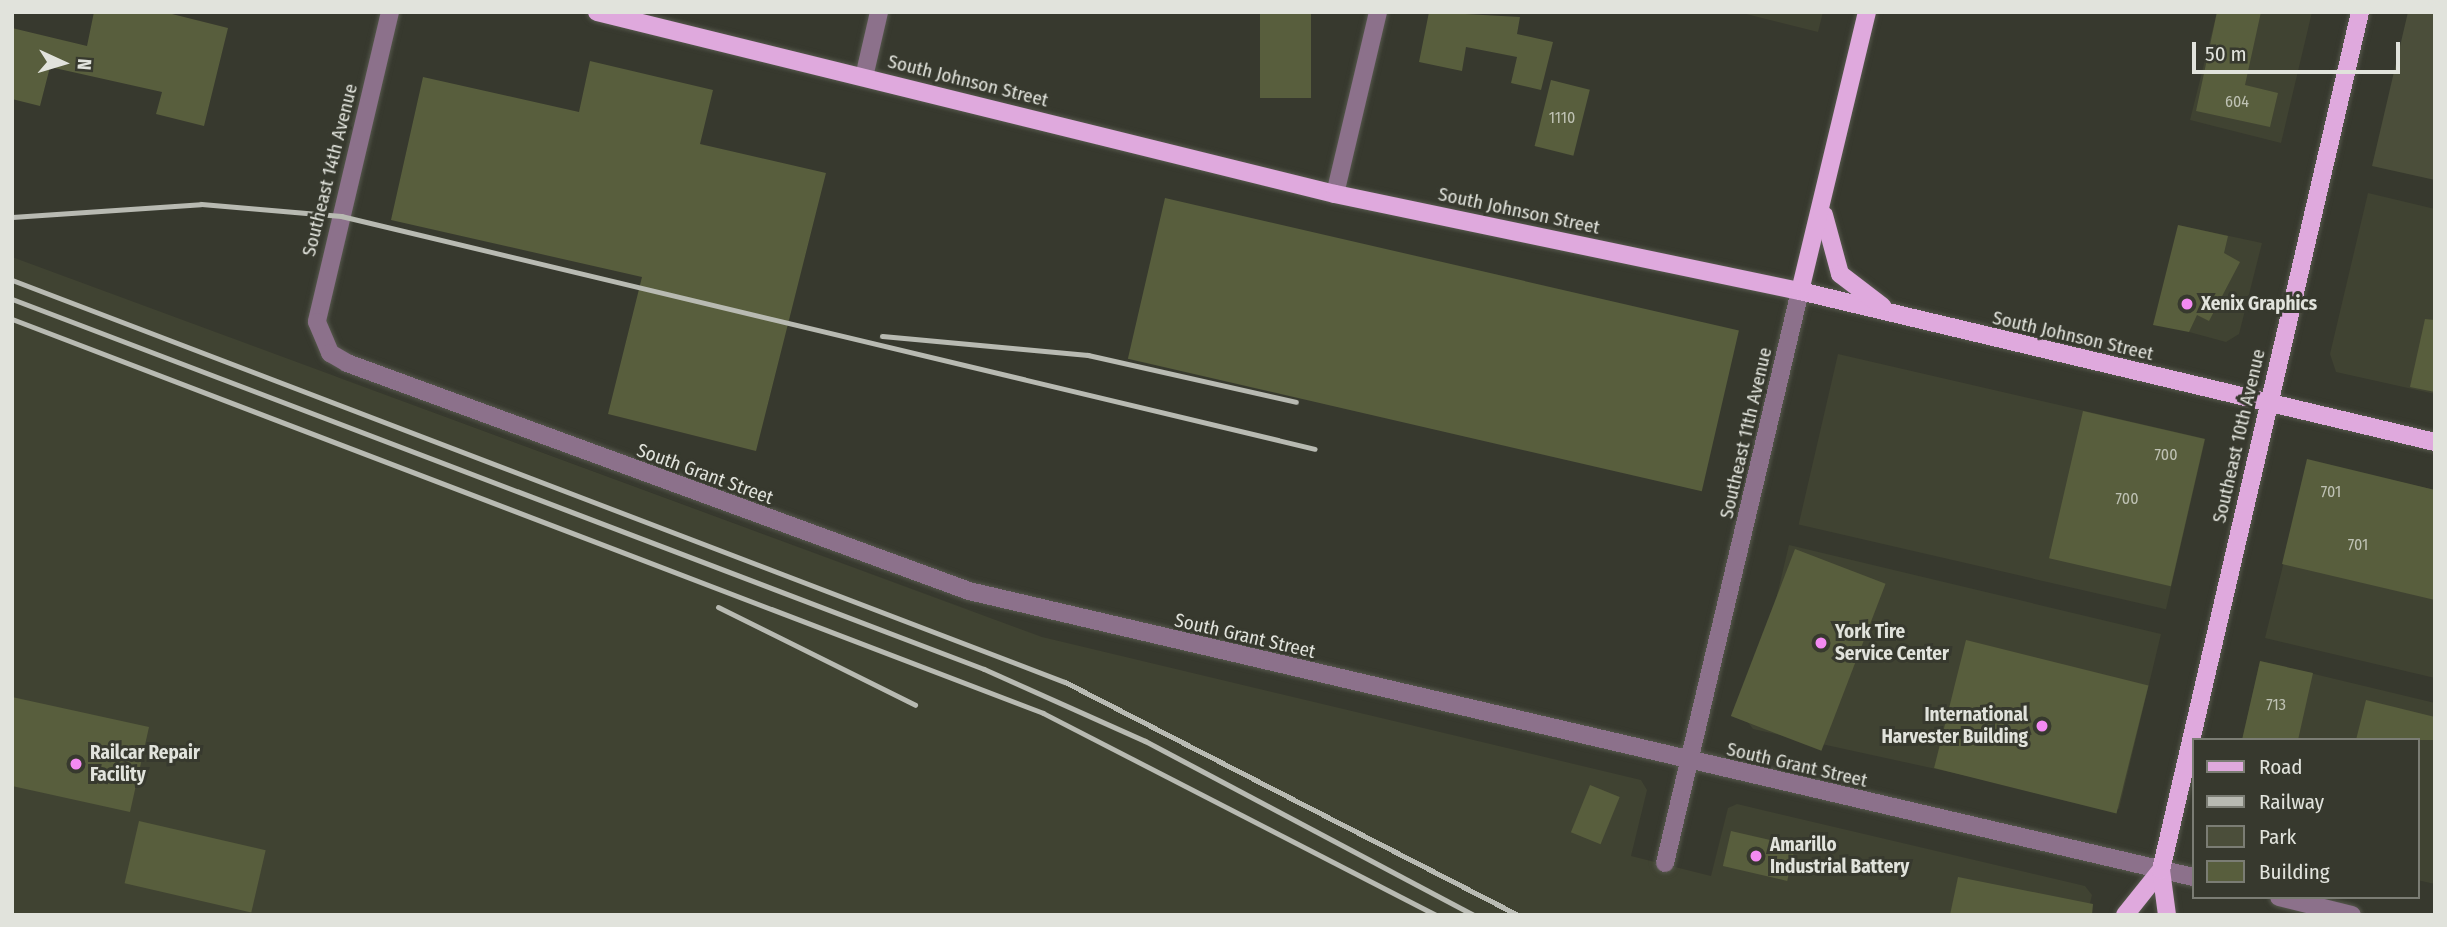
<!DOCTYPE html>
<html>
<head>
<meta charset="utf-8">
<style>
	body { margin:0 }
	#map { position:relative; width:2447px; height:927px; overflow:hidden; background:#37392e; font-family:"Fira Sans Condensed",sans-serif }
	div>[style] { position:absolute }
	[style*='--x'] { left:calc(var(--x)*1px); top:calc(var(--y)*1px); width:calc(var(--w)*1px); rotate:calc(var(--a)*1deg) }
	.built>* { inset:0; background:#404332; transform-origin:0 0 }
	.green>* { inset:0; background:#4b4e3a }
	.building>* { inset:0; background:#585e3d; transform-origin:0 0 }
	.roads { filter:drop-shadow(0 0 2px #56584d) drop-shadow(0 0 2px #56584d) }
	.minor>* { height:18px; margin:-9px; padding:0 9px; transform-origin:9px; border-radius:9px; background:#8c718b }
	.major>* { height:18px; margin:-9px; padding:0 9px; transform-origin:9px; border-radius:9px; background:#dfa9dd }
	.rail>* { height:5px; margin:-2.5px; padding:0 2.5px; transform-origin:2.5px; border-radius:2.5px; background:#b8bab2 }
	.dots>* { width:19px; height:19px; translate:-50% -50%; box-sizing:border-box; border:4px solid #37392e; border-radius:50% }
	span { translate:-50% -50%; white-space:nowrap; text-align:center; line-height:1.15; -webkit-text-stroke:6px #37392e; paint-order:stroke }
	.number-label { font-size:16px; color:#bfc2b4 }
	.number-label span { -webkit-text-stroke-width:0 }
	.street-label { font-size:19px; color:#e1e3dc }
	.poi-label { font-size:19px; color:#e1e3dc; font-weight:700 }
	.left { translate:0 -50%; text-align:left }
	.right { translate:-100% -50%; text-align:right }
	.frame { position:absolute; inset:0; border:14px solid #e1e3dc; pointer-events:none }
	.legend { position:absolute; left:2192px; top:738px; width:228px; height:161px; box-sizing:border-box; background:#37392e; border:2px solid #7b7d74; margin:0; padding:9px 12px; list-style:none; font-size:21px; color:#e1e3dc }
	.legend li { display:flex; align-items:center; gap:14px; height:35px }
	.legend b { width:35px; border:2px solid #7b7d74 }
	.north { position:absolute; left:28px; top:28px; width:70px; height:70px; -webkit-text-stroke:5px #37392e; paint-order:stroke; rotate:94deg; font-size:19px; font-weight:700; line-height:28px; text-align:center; color:#e1e3dc }
	.north::after { content:''; display:block; margin:auto; width:24px; height:32px; background:#e1e3dc; clip-path:polygon(50% 0,100% 100%,50% 72%,0 100%) }
	.scale { position:absolute; left:2192px; top:42px; width:208px; height:32px; box-sizing:border-box; border:4px solid #e1e3dc; border-top:0; padding-left:9px; font-size:21px; line-height:24px; white-space:nowrap; color:#e1e3dc; -webkit-text-stroke:5px #37392e; paint-order:stroke }
</style>
</head>
<body>
<div id="map">
	<div class="built">
		<div style="clip-path:polygon(1738px 12px,1823px 12px,1818px 32px)"></div>
		<div style="clip-path:polygon(2217px 12px,2312px 12px,2281px 143px,2190px 120px)"></div>
		<div style="clip-path:polygon(2368px 193px,2435px 209px,2435px 394px,2336px 372px,2330px 354px)"></div>
		<div style="clip-path:polygon(2178px 225px,2262px 243px,2239px 334px,2226px 342px,2189px 332px)"></div>
		<div style="clip-path:polygon(12px 257px,1042px 637px,1641px 780px,1647px 790px,1631px 856px,1711px 876px,1728px 808px,1737px 804px,2085px 886px,2092px 895px,2087px 915px,12px 915px)"></div>
		<div style="left:1838px;top:354px;width:377px;height:175px;rotate:13deg"></div>
		<div style="clip-path:polygon(2309px 461px,2435px 490px,2435px 678px,2265px 638px)"></div>
		<div style="clip-path:polygon(1789px 545px,2161px 634px,2119px 809px,1753px 729px,1747px 721px)"></div>
		<div style="clip-path:polygon(2260px 661px,2435px 703px,2435px 884px,2417px 880px,2417px 740px,2242px 740px)"></div>
	</div>
	<div class="green">
		<div style="clip-path:polygon(2408px 12px,2435px 12px,2435px 180px,2372px 166px)"></div>
	</div>
	<div class="building">
		<div style="clip-path:polygon(94px 12px,164px 12px,228px 28px,204px 126px,156px 114px,162px 92px,50px 67px,40px 106px,12px 99px,12px 28px,87px 46px)"></div>
		<div style="left:1260px;top:12px;width:51px;height:86px"></div>
		<div style="clip-path:polygon(1429px 12px,1520px 17px,1517px 34px,1553px 42px,1541px 90px,1511px 83px,1517px 57px,1466px 47px,1462px 71px,1419px 62px)"></div>
		<div style="clip-path:polygon(2217px 12px,2261px 12px,2245px 85px,2278px 93px,2270px 127px,2196px 111px)"></div>
		<div style="clip-path:polygon(590px 61px,713px 90px,700px 144px,826px 173px,756px 451px,608px 414px,642px 277px,391px 220px,423px 77px,579px 112px)"></div>
		<div style="left:1551px;top:80px;width:40px;height:68px;rotate:14deg"></div>
		<div style="left:1165px;top:198px;width:589px;height:165px;rotate:13deg"></div>
		<div style="clip-path:polygon(2178px 225px,2228px 236px,2224px 253px,2240px 262px,2209px 321px,2197px 315px,2189px 332px,2153px 325px)"></div>
		<div style="clip-path:polygon(2425px 319px,2435px 320px,2435px 392px,2410px 387px)"></div>
		<div style="left:2083px;top:411px;width:125px;height:151px;rotate:13deg"></div>
		<div style="clip-path:polygon(2307px 459px,2435px 490px,2435px 600px,2282px 564px)"></div>
		<div style="left:1795px;top:549px;width:97px;height:179px;rotate:21deg"></div>
		<div style="left:1966px;top:640px;width:188px;height:132px;rotate:14deg"></div>
		<div style="clip-path:polygon(2260px 661px,2313px 673px,2298px 740px,2242px 740px)"></div>
		<div style="clip-path:polygon(12px 697px,149px 727px,130px 812px,12px 786px)"></div>
		<div style="clip-path:polygon(2366px 700px,2435px 717px,2435px 740px,2356px 740px)"></div>
		<div style="left:1590px;top:785px;width:32px;height:51px;rotate:22deg"></div>
		<div style="left:139px;top:821px;width:130px;height:64px;rotate:13deg"></div>
		<div style="left:1731px;top:831px;width:66px;height:36px;rotate:13deg"></div>
		<div style="clip-path:polygon(1958px 877px,2093px 904px,2092px 915px,1950px 915px)"></div>
	</div>
	<div class="roads">
		<div class="minor">
			<div style="--x:390;--y:12;--w:318;--a:103.3"></div>
			<div style="--x:317;--y:322;--w:34;--a:67"></div>
			<div style="--x:330;--y:353;--w:20;--a:30"></div>
			<div style="--x:347;--y:363;--w:662;--a:20.13"></div>
			<div style="--x:969;--y:591;--w:1257;--a:13.15"></div>
			<div style="--x:864;--y:77;--w:67;--a:-77"></div>
			<div style="--x:1335;--y:194;--w:187;--a:-76.7"></div>
			<div style="--x:1665;--y:863;--w:588;--a:-76.72"></div>
			<div style="--x:2279;--y:897;--w:75;--a:13.9"></div>
		</div>
		<div class="major">
			<div style="--x:597;--y:12;--w:760;--a:13.85"></div>
			<div style="--x:1335;--y:194;--w:475;--a:11.8"></div>
			<div style="--x:1800;--y:291;--w:653;--a:13.38"></div>
			<div style="--x:1824;--y:215;--w:61;--a:74.8"></div>
			<div style="--x:1840;--y:274;--w:53;--a:37.3"></div>
			<div style="--x:1800;--y:291;--w:287;--a:-76.5"></div>
			<div style="--x:2125;--y:915;--w:58;--a:-51.3"></div>
			<div style="--x:2167;--y:915;--w:45;--a:-97.6"></div>
			<div style="--x:2161;--y:870;--w:881;--a:-76.94"></div>
		</div>
	</div>
	<div class="rail">
		<div style="--x:12;--y:217;--w:189;--a:-3.9"></div>
		<div style="--x:201;--y:204;--w:141;--a:4.9"></div>
		<div style="--x:341;--y:216;--w:1001;--a:13.45"></div>
		<div style="--x:12;--y:280;--w:1127;--a:20.9"></div>
		<div style="--x:1065;--y:682;--w:509;--a:27.22"></div>
		<div style="--x:12;--y:299;--w:1040;--a:20.84"></div>
		<div style="--x:984;--y:669;--w:176;--a:24.1"></div>
		<div style="--x:1145;--y:741;--w:372;--a:27.9"></div>
		<div style="--x:12;--y:319;--w:1104;--a:20.91"></div>
		<div style="--x:1043;--y:713;--w:442;--a:27.2"></div>
		<div style="--x:882;--y:336;--w:207;--a:5.3"></div>
		<div style="--x:1088;--y:355;--w:213;--a:12.7"></div>
		<div style="--x:718;--y:607;--w:220;--a:26.4"></div>
	</div>
	<div class="dots">
		<div style="left:2187px;top:304px;background:#f38af1"></div>
		<div style="left:1821px;top:643px;background:#f38af1"></div>
		<div style="left:2042px;top:726px;background:#f38af1"></div>
		<div style="left:76px;top:764px;background:#f38af1"></div>
		<div style="left:1756px;top:856px;background:#f38af1"></div>
	</div>
	<div class="number-label">
		<span style="left:2237px;top:102px">604</span>
		<span style="left:1562px;top:118px">1110</span>
		<span style="left:2166px;top:455px">700</span>
		<span style="left:2331px;top:492px">701</span>
		<span style="left:2127px;top:499px">700</span>
		<span style="left:2358px;top:545px">701</span>
		<span style="left:2276px;top:705px">713</span>
	</div>
	<div class="street-label">
		<span style="left:968px;top:81px;rotate:14deg">South Johnson Street</span>
		<span style="left:330px;top:170px;rotate:-76deg">Southeast 14th Avenue</span>
		<span style="left:1519px;top:211px;rotate:12deg">South Johnson Street</span>
		<span style="left:2073px;top:336px;rotate:13deg">South Johnson Street</span>
		<span style="left:1746px;top:433px;rotate:-77deg">Southeast 11th Avenue</span>
		<span style="left:2239px;top:436px;rotate:-77deg">Southeast 10th Avenue</span>
		<span style="left:705px;top:474px;rotate:20deg">South Grant Street</span>
		<span style="left:1245px;top:636px;rotate:13deg">South Grant Street</span>
		<span style="left:1797px;top:765px;rotate:13deg">South Grant Street</span>
	</div>
	<div class="poi-label">
		<span class="left" style="left:2201px;top:304px">Xenix Graphics</span>
		<span class="left" style="left:1835px;top:643px">York Tire<br>Service Center</span>
		<span class="right" style="left:2028px;top:726px">International<br>Harvester Building</span>
		<span class="left" style="left:90px;top:764px">Railcar Repair<br>Facility</span>
		<span class="left" style="left:1770px;top:856px">Amarillo<br>Industrial Battery</span>
	</div>
	<div class="frame"></div>
	<ul class="legend">
	<li><b style="height:9px;background:#dfa9dd"></b>Road</li>
	<li><b style="height:9px;background:#b8bab2"></b>Railway</li>
	<li><b style="height:19px;background:#4b4e3a"></b>Park</li>
	<li><b style="height:19px;background:#585e3d"></b>Building</li>
	</ul>
	<div class="north">N</div>
	<div class="scale">50 m</div>
</div>
</body>
</html>
